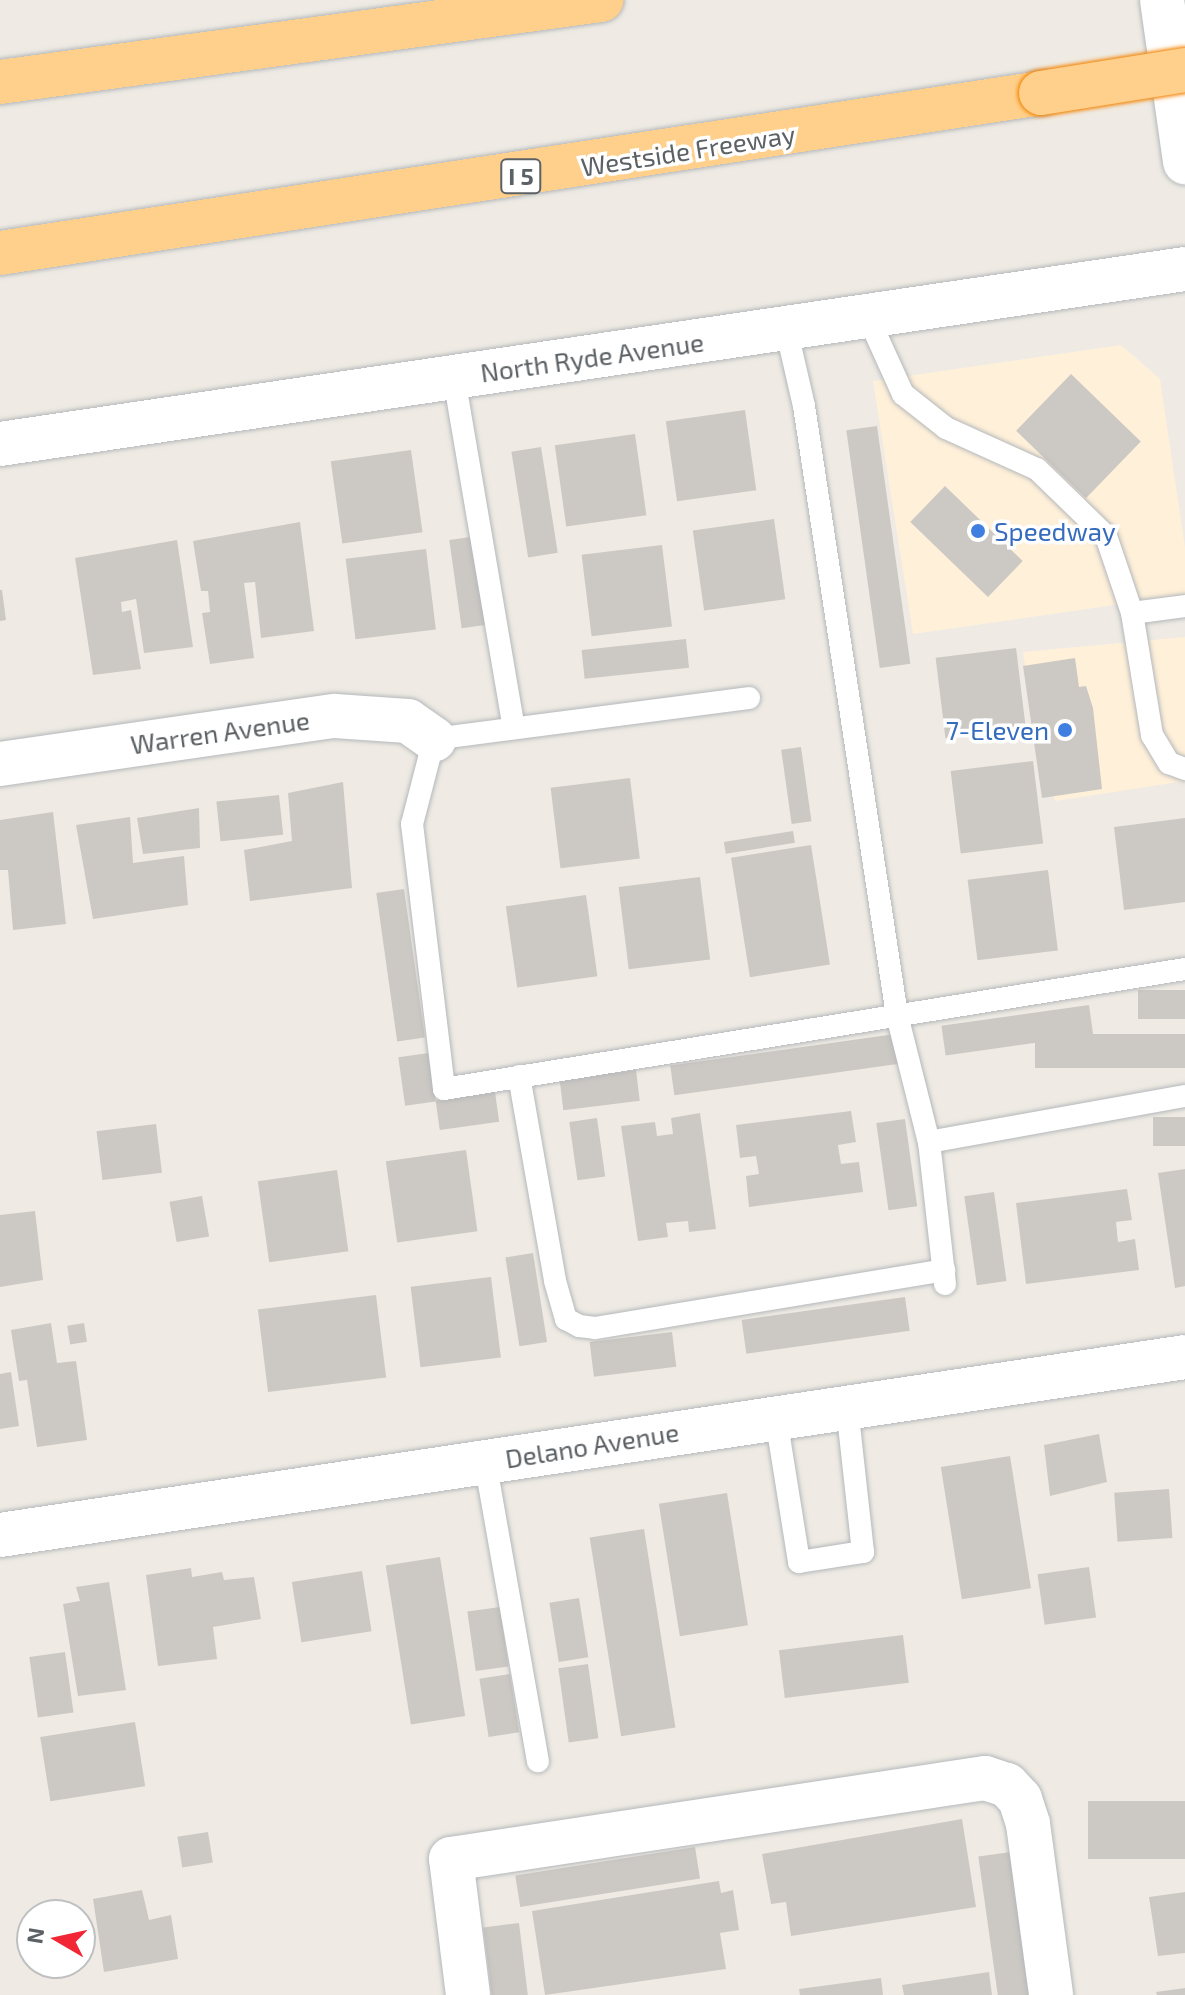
<!DOCTYPE html>
<html>
<head>
<meta charset="utf-8">
<style>
	body { margin:0 }
	#map { position:relative; width:1185px; height:1995px; overflow:hidden; background:#efebe4; font-family:"Exo 2",sans-serif }
	div>[style] { position:absolute }
	[style*='--x'] { left:calc(var(--x)*1px); top:calc(var(--y)*1px); width:calc(var(--w)*1px); rotate:calc(var(--a)*1deg) }
	.commercial>* { inset:0; background:#fff0d9 }
	.building>* { inset:0; background:#ccc8c3; transform-origin:0 0 }
	.roads { filter:drop-shadow(0 0 2px #b4b8bb) drop-shadow(0 0 2px #b4b8bb) }
	.service>* { height:22px; margin:-11px; padding:0 11px; transform-origin:11px; border-radius:11px; background:#fff }
	.minor>* { height:44px; margin:-22px; padding:0 22px; transform-origin:22px; border-radius:22px; background:#fff }
	.tertiary>* { height:44px; margin:-22px; padding:0 22px; transform-origin:22px; border-radius:22px; background:#fff }
	.motorway>* { height:44px; margin:-22px; padding:0 22px; transform-origin:22px; border-radius:22px; background:#ffd08b }
	.bridges { filter:drop-shadow(0 0 2px #f38200) drop-shadow(0 0 2px #f38200) }
	.motorway-bridge>* { height:44px; margin:-22px; padding:0 22px; transform-origin:22px; border-radius:22px; background:#ffd08b }
	.dots>* { width:22px; height:22px; translate:-50% -50%; box-sizing:border-box; border:4px solid #fff; border-radius:50% }
	span { translate:-50% -50%; white-space:nowrap; text-align:center; line-height:1.15; -webkit-text-stroke:7px #fff; paint-order:stroke }
	.shield-label span { padding:2px 6px; background:#fff; border:2px solid; border-radius:6px; -webkit-text-stroke-width:0 }
	.shield-label { font-size:24px; color:#5c6165; font-weight:700 }
	.street-label { font-size:26px; color:#5c6165 }
	.shop-label { font-size:26px; color:#366cbe }
	.left { translate:0 -50%; text-align:left }
	.right { translate:-100% -50%; text-align:right }
	.north { position:absolute; left:16px; top:1899px; width:80px; height:80px; box-sizing:border-box; background:#fff; border:2px solid #bec0c1; border-radius:50%; rotate:279deg; font-size:22px; font-weight:700; line-height:32px; text-align:center; color:#5c6165 }
	.north::after { content:''; display:block; margin:auto; width:28px; height:36px; background:#f22736; clip-path:polygon(50% 0,100% 100%,50% 72%,0 100%) }
</style>
</head>
<body>
<div id="map">
	<div class="commercial">
		<div style="clip-path:polygon(1121px 345px,1160px 379px,1185px 547px,1185px 595px,913px 634px,873px 381px)"></div>
		<div style="clip-path:polygon(1185px 637px,1185px 781px,1055px 801px,1036px 745px,1023px 652px)"></div>
	</div>
	<div class="building">
		<div style="left:1071px;top:374px;width:97px;height:79px;rotate:44deg"></div>
		<div style="left:745px;top:410px;width:81px;height:80px;rotate:82deg"></div>
		<div style="left:877px;top:426px;width:240px;height:31px;rotate:82deg"></div>
		<div style="left:635px;top:434px;width:82px;height:81px;rotate:82deg"></div>
		<div style="left:541px;top:447px;width:107px;height:30px;rotate:81deg"></div>
		<div style="left:411px;top:450px;width:83px;height:81px;rotate:82deg"></div>
		<div style="left:945px;top:486px;width:108px;height:50px;rotate:44deg"></div>
		<div style="left:774px;top:519px;width:81px;height:82px;rotate:82deg"></div>
		<div style="clip-path:polygon(300px 522px,314px 631px,261px 638px,255px 582px,244px 583px,254px 658px,210px 664px,202px 613px,210px 612px,208px 591px,201px 591px,193px 541px)"></div>
		<div style="left:478px;top:536px;width:89px;height:29px;rotate:82deg"></div>
		<div style="clip-path:polygon(177px 540px,193px 647px,144px 653px,136px 599px,121px 602px,122px 612px,131px 610px,141px 669px,93px 675px,75px 558px)"></div>
		<div style="left:662px;top:545px;width:82px;height:81px;rotate:83deg"></div>
		<div style="left:426px;top:549px;width:81px;height:81px;rotate:83deg"></div>
		<div style="clip-path:polygon(0 590px,2px 590px,6px 620px,0 621px)"></div>
		<div style="left:686px;top:639px;width:29px;height:105px;rotate:84deg"></div>
		<div style="left:1016px;top:648px;width:81px;height:81px;rotate:83deg"></div>
		<div style="clip-path:polygon(1075px 658px,1079px 687px,1086px 686px,1093px 708px,1102px 789px,1042px 798px,1023px 666px)"></div>
		<div style="left:801px;top:747px;width:75px;height:20px;rotate:82deg"></div>
		<div style="left:1033px;top:761px;width:83px;height:83px;rotate:83deg"></div>
		<div style="left:630px;top:778px;width:81px;height:80px;rotate:83deg"></div>
		<div style="clip-path:polygon(343px 782px,352px 888px,250px 901px,244px 850px,292px 841px,288px 793px)"></div>
		<div style="left:279px;top:795px;width:40px;height:63px;rotate:84deg"></div>
		<div style="clip-path:polygon(199px 808px,200px 848px,143px 854px,137px 818px)"></div>
		<div style="clip-path:polygon(53px 812px,66px 924px,13px 930px,8px 870px,0 870px,0 820px)"></div>
		<div style="clip-path:polygon(130px 817px,133px 863px,184px 856px,188px 905px,93px 919px,76px 825px)"></div>
		<div style="clip-path:polygon(1185px 818px,1185px 902px,1124px 910px,1114px 827px)"></div>
		<div style="left:793px;top:831px;width:12px;height:70px;rotate:81deg"></div>
		<div style="left:811px;top:845px;width:121px;height:81px;rotate:81deg"></div>
		<div style="left:1048px;top:870px;width:81px;height:81px;rotate:83deg"></div>
		<div style="left:700px;top:877px;width:83px;height:82px;rotate:83deg"></div>
		<div style="left:404px;top:889px;width:150px;height:28px;rotate:82deg"></div>
		<div style="left:586px;top:895px;width:82px;height:81px;rotate:82deg"></div>
		<div style="left:1185px;top:990px;width:29px;height:47px;rotate:90deg"></div>
		<div style="left:1089px;top:1005px;width:30px;height:149px;rotate:82deg"></div>
		<div style="left:895px;top:1034px;width:30px;height:227px;rotate:82deg"></div>
		<div style="left:1185px;top:1034px;width:34px;height:150px;rotate:90deg"></div>
		<div style="left:429px;top:1053px;width:49px;height:31px;rotate:82deg"></div>
		<div style="left:636px;top:1070px;width:31px;height:77px;rotate:83deg"></div>
		<div style="left:495px;top:1092px;width:30px;height:60px;rotate:82deg"></div>
		<div style="clip-path:polygon(851px 1111px,856px 1142px,838px 1145px,841px 1164px,859px 1162px,863px 1192px,749px 1207px,746px 1176px,759px 1174px,756px 1156px,740px 1158px,736px 1125px)"></div>
		<div style="clip-path:polygon(700px 1113px,716px 1229px,689px 1232px,688px 1221px,666px 1223px,668px 1237px,638px 1241px,621px 1126px,655px 1122px,657px 1136px,673px 1134px,671px 1118px)"></div>
		<div style="left:1185px;top:1117px;width:29px;height:32px;rotate:90deg"></div>
		<div style="left:597px;top:1118px;width:59px;height:28px;rotate:82deg"></div>
		<div style="left:905px;top:1119px;width:88px;height:29px;rotate:82deg"></div>
		<div style="left:156px;top:1124px;width:49px;height:60px;rotate:83deg"></div>
		<div style="left:466px;top:1150px;width:82px;height:81px;rotate:82deg"></div>
		<div style="clip-path:polygon(1185px 1169px,1185px 1286px,1175px 1288px,1158px 1173px)"></div>
		<div style="left:337px;top:1170px;width:82px;height:80px;rotate:82deg"></div>
		<div style="clip-path:polygon(1127px 1189px,1132px 1220px,1116px 1222px,1118px 1242px,1135px 1239px,1139px 1270px,1026px 1284px,1016px 1203px)"></div>
		<div style="left:994px;top:1192px;width:90px;height:30px;rotate:82deg"></div>
		<div style="left:202px;top:1196px;width:41px;height:33px;rotate:80deg"></div>
		<div style="clip-path:polygon(35px 1211px,43px 1280px,0 1287px,0 1215px)"></div>
		<div style="left:533px;top:1253px;width:90px;height:28px;rotate:81deg"></div>
		<div style="left:491px;top:1277px;width:81px;height:81px;rotate:83deg"></div>
		<div style="left:376px;top:1295px;width:83px;height:119px;rotate:83deg"></div>
		<div style="left:905px;top:1297px;width:34px;height:165px;rotate:82deg"></div>
		<div style="clip-path:polygon(51px 1323px,57px 1363px,76px 1361px,87px 1440px,37px 1447px,27px 1380px,19px 1381px,11px 1330px)"></div>
		<div style="left:84px;top:1323px;width:19px;height:17px;rotate:81deg"></div>
		<div style="left:672px;top:1332px;width:35px;height:83px;rotate:83deg"></div>
		<div style="clip-path:polygon(11px 1372px,19px 1426px,0 1429px,0 1374px)"></div>
		<div style="clip-path:polygon(1099px 1434px,1107px 1482px,1050px 1496px,1044px 1445px)"></div>
		<div style="left:1010px;top:1456px;width:134px;height:70px;rotate:81deg"></div>
		<div style="left:1169px;top:1489px;width:49px;height:55px;rotate:86deg"></div>
		<div style="left:727px;top:1493px;width:134px;height:69px;rotate:81deg"></div>
		<div style="left:644px;top:1529px;width:201px;height:55px;rotate:81deg"></div>
		<div style="left:440px;top:1557px;width:161px;height:55px;rotate:81deg"></div>
		<div style="left:1089px;top:1567px;width:51px;height:52px;rotate:82deg"></div>
		<div style="clip-path:polygon(191px 1568px,192px 1577px,222px 1572px,224px 1580px,254px 1577px,261px 1619px,213px 1627px,217px 1659px,158px 1666px,146px 1575px)"></div>
		<div style="left:362px;top:1571px;width:61px;height:71px;rotate:81deg"></div>
		<div style="clip-path:polygon(109px 1582px,126px 1690px,78px 1696px,63px 1604px,80px 1601px,76px 1587px)"></div>
		<div style="left:579px;top:1598px;width:60px;height:30px;rotate:81deg"></div>
		<div style="left:500px;top:1607px;width:60px;height:33px;rotate:82deg"></div>
		<div style="left:903px;top:1635px;width:48px;height:125px;rotate:83deg"></div>
		<div style="left:65px;top:1652px;width:61px;height:36px;rotate:82deg"></div>
		<div style="left:588px;top:1664px;width:75px;height:30px;rotate:82deg"></div>
		<div style="left:510px;top:1674px;width:59px;height:31px;rotate:81deg"></div>
		<div style="left:135px;top:1722px;width:65px;height:96px;rotate:81deg"></div>
		<div style="left:1185px;top:1801px;width:58px;height:97px;rotate:90deg"></div>
		<div style="clip-path:polygon(962px 1819px,976px 1907px,791px 1936px,786px 1902px,771px 1904px,762px 1854px)"></div>
		<div style="left:208px;top:1832px;width:31px;height:31px;rotate:81deg"></div>
		<div style="left:695px;top:1847px;width:32px;height:182px;rotate:81deg"></div>
		<div style="left:1011px;top:1852px;width:145px;height:33px;rotate:82deg"></div>
		<div style="clip-path:polygon(719px 1881px,721px 1893px,733px 1890px,739px 1930px,720px 1933px,726px 1969px,545px 1995px,532px 1911px)"></div>
		<div style="clip-path:polygon(142px 1890px,149px 1920px,171px 1915px,178px 1959px,104px 1972px,93px 1899px)"></div>
		<div style="clip-path:polygon(1185px 1892px,1185px 1953px,1158px 1956px,1149px 1897px)"></div>
		<div style="left:519px;top:1923px;width:73px;height:36px;rotate:83deg"></div>
		<div style="clip-path:polygon(989px 1972px,992px 1995px,904px 1995px,902px 1985px)"></div>
		<div style="clip-path:polygon(881px 1978px,883px 1995px,800px 1995px,799px 1989px)"></div>
		<div style="clip-path:polygon(1185px 1988px,1185px 1995px,1157px 1995px,1156px 1992px)"></div>
	</div>
	<div class="roads">
		<div class="service">
			<div style="--x:868;--y:317;--w:85;--a:65.6"></div>
			<div style="--x:903;--y:394;--w:55;--a:38.3"></div>
			<div style="--x:946;--y:428;--w:100;--a:24.3"></div>
			<div style="--x:1037;--y:469;--w:96;--a:44.2"></div>
			<div style="--x:1106;--y:536;--w:81;--a:71.3"></div>
			<div style="--x:1132;--y:613;--w:53;--a:-7.5"></div>
			<div style="--x:786;--y:328;--w:80;--a:77"></div>
			<div style="--x:804;--y:406;--w:616;--a:81.32"></div>
			<div style="--x:897;--y:1015;--w:131;--a:75.9"></div>
			<div style="--x:454;--y:378;--w:355;--a:80.3"></div>
			<div style="--x:1132;--y:613;--w:124;--a:80.7"></div>
			<div style="--x:1152;--y:735;--w:33;--a:59"></div>
			<div style="--x:1169;--y:763;--w:17;--a:21"></div>
			<div style="--x:749;--y:698;--w:318;--a:172.6"></div>
			<div style="--x:434;--y:739;--w:88;--a:104.5"></div>
			<div style="--x:412;--y:824;--w:267;--a:83.1"></div>
			<div style="--x:444;--y:1089;--w:751;--a:-9.2"></div>
			<div style="--x:519;--y:1076;--w:208;--a:80"></div>
			<div style="--x:555;--y:1281;--w:40;--a:74"></div>
			<div style="--x:566;--y:1319;--w:15;--a:28"></div>
			<div style="--x:579;--y:1326;--w:16;--a:7"></div>
			<div style="--x:595;--y:1328;--w:354;--a:-9.4"></div>
			<div style="--x:945;--y:1284;--w:143;--a:-96.4"></div>
			<div style="--x:929;--y:1142;--w:260;--a:-10.2"></div>
			<div style="--x:776;--y:1418;--w:146;--a:80.9"></div>
			<div style="--x:799;--y:1562;--w:65;--a:-8.9"></div>
			<div style="--x:863;--y:1552;--w:146;--a:-96.3"></div>
			<div style="--x:485;--y:1461;--w:305;--a:80"></div>
		</div>
		<div class="minor">
			<div style="--x:0;--y:764;--w:338;--a:-8.2"></div>
			<div style="--x:335;--y:716;--w:73;--a:3.9"></div>
			<div style="--x:408;--y:721;--w:32;--a:35"></div>
			<div style="--x:0;--y:1535;--w:1198;--a:-8.54"></div>
			<div style="--x:468;--y:1995;--w:137;--a:-97.1"></div>
			<div style="--x:451;--y:1859;--w:540;--a:-8.63"></div>
			<div style="--x:985;--y:1778;--w:23;--a:18"></div>
			<div style="--x:1007;--y:1785;--w:19;--a:47"></div>
			<div style="--x:1020;--y:1799;--w:26;--a:72"></div>
			<div style="--x:1028;--y:1824;--w:173;--a:82.3"></div>
		</div>
		<div class="tertiary">
			<div style="--x:1162;--y:0;--w:164;--a:81.9"></div>
			<div style="--x:0;--y:444;--w:1198;--a:-8.4"></div>
		</div>
		<div class="motorway">
			<div style="--x:0;--y:82;--w:607;--a:-7.77"></div>
			<div style="--x:0;--y:253;--w:1053;--a:-8.74"></div>
		</div>
	</div>
	<div class="bridges">
		<div class="motorway-bridge">
			<div style="--x:1041;--y:93;--w:146;--a:-9.1"></div>
		</div>
	</div>
	<div class="dots">
		<div style="left:978px;top:531px;background:#3f7fe0"></div>
		<div style="left:1065px;top:730px;background:#3f7fe0"></div>
	</div>
	<div class="shield-label">
		<span style="left:521px;top:176px">I 5</span>
	</div>
	<div class="street-label">
		<span style="left:688px;top:150px;rotate:-9deg">Westside Freeway</span>
		<span style="left:592px;top:357px;rotate:-8deg">North Ryde Avenue</span>
		<span style="left:220px;top:732px;rotate:-8deg">Warren Avenue</span>
		<span style="left:592px;top:1445px;rotate:-9deg">Delano Avenue</span>
	</div>
	<div class="shop-label">
		<span class="left" style="left:994px;top:531px">Speedway</span>
		<span class="right" style="left:1049px;top:730px">7-Eleven</span>
	</div>
	<div class="north">N</div>
</div>
</body>
</html>
